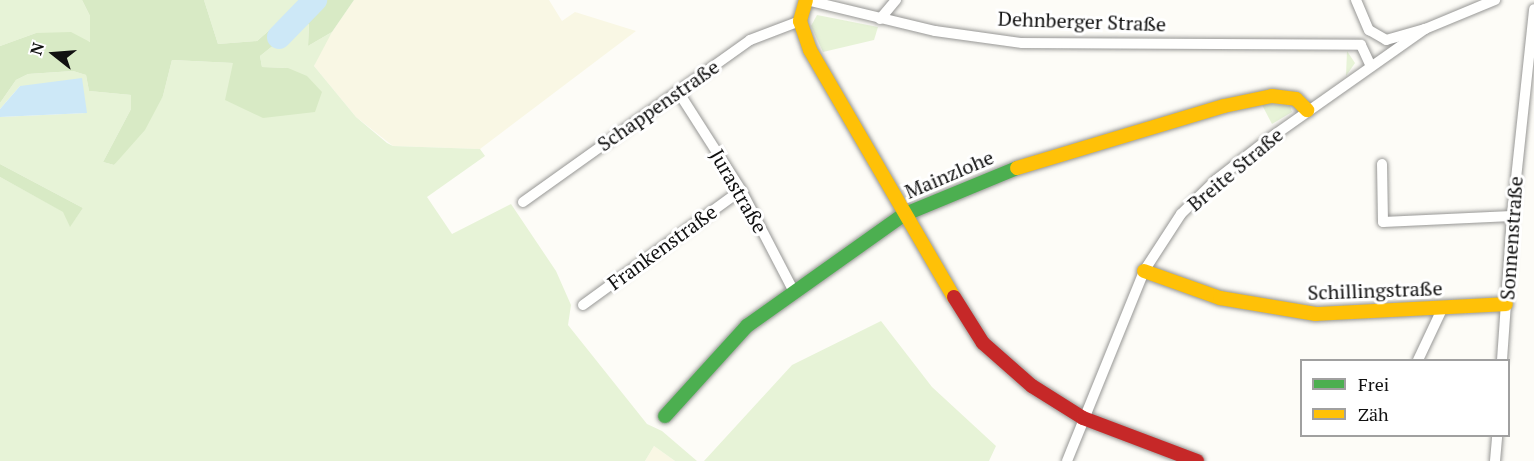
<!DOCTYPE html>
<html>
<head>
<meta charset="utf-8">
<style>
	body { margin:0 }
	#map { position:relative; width:1534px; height:461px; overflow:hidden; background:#fdfcf7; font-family:"PT Serif",serif }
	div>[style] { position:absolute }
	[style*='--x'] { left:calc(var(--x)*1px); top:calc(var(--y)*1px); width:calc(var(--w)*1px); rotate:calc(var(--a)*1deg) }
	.farmland>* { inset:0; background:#f9f7e4 }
	.green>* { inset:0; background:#e7f3d7 }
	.forest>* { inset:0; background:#d8eac5 }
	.water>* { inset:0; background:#cde8f7 }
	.river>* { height:24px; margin:-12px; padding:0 12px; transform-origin:12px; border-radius:12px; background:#cde8f7 }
	.roads { filter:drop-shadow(0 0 2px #979795) drop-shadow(0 0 2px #979795) }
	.street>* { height:10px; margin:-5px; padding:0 5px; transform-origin:5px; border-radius:5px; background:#fffffe }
	.fast>* { height:14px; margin:-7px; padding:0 7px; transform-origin:7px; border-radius:7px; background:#4caf50 }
	.slow>* { height:14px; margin:-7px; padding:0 7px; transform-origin:7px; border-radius:7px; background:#ffc107 }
	.jam>* { height:14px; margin:-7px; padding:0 7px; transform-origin:7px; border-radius:7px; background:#c62828 }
	span { translate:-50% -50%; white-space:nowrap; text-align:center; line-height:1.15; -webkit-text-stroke:6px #fff; paint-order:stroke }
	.street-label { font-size:20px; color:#111 }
	.legend { position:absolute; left:1300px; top:359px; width:210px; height:78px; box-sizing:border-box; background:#fff; border:2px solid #a0a0a0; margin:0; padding:8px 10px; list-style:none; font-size:18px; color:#111 }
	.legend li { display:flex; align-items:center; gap:12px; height:30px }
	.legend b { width:30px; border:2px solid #a0a0a0 }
	.north { position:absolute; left:24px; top:24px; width:60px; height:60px; -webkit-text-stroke:4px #fff; paint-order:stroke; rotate:287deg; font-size:16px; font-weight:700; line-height:24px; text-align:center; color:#111 }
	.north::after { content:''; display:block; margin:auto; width:21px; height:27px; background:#111; clip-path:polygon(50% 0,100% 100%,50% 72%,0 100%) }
</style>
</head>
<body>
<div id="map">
	<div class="farmland">
		<div style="clip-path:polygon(354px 0,549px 0,562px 21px,575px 12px,636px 31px,480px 149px,393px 146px,356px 117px,314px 66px,323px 45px)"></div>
		<div style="clip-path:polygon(654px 446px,675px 461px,645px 461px)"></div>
	</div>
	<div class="green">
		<div style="clip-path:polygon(0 0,82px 0,90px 16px,91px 42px,36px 33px,0 46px)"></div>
		<div style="clip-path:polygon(204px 0,304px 0,257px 41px,218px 44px)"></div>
		<div style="clip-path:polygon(817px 15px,878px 27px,874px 40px,823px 52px,811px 26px)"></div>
		<div style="clip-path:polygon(309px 23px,308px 46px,332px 32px,314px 66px,356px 117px,387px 143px,393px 146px,480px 149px,485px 156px,427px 197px,452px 234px,511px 204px,556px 271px,571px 305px,568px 325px,647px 424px,662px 431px,697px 461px,675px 461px,654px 446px,645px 461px,0 461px,0 177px,64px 212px,70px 226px,83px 208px,0 164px,0 117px,86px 113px,20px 86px,0 109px,0 103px,16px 80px,28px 74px,73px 71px,86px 75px,89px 91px,131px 95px,131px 109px,103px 162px,114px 165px,163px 96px,172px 60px,233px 63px,233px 73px,288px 68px,262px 67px,260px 56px,299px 25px)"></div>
		<div style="clip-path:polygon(1347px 51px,1355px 63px,1346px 76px)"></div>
		<div style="clip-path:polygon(1261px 103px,1290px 106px,1292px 112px,1272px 124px)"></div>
		<div style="clip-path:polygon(881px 321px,932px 387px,996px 446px,989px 461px,704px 461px,792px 365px)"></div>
	</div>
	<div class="forest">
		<div style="clip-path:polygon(82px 0,204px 0,218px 44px,257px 41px,304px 0,354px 0,332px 32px,308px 46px,309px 24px,299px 25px,260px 56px,262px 67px,288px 68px,307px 76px,322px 92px,315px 112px,263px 118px,225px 100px,233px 63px,172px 60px,163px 96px,145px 130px,114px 165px,103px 162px,131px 109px,131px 95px,89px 91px,86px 75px,73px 71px,28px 74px,16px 80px,0 103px,0 46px,36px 33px,71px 32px,90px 42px,90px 16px)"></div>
		<div style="clip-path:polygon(0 164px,83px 208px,70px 227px,63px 212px,0 177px)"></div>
	</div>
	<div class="water">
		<div style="clip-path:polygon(82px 78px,87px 113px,0 117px,0 109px,20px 86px)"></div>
	</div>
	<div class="river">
		<div style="--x:279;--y:37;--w:52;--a:-45.8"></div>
	</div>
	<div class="roads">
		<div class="street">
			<div style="--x:806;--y:0;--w:133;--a:13.5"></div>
			<div style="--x:935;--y:31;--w:88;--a:7.9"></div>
			<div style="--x:1022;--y:43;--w:339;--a:0.3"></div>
			<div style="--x:1356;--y:0;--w:33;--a:67"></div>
			<div style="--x:1369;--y:30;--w:20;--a:30"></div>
			<div style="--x:1386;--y:40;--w:41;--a:-15.8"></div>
			<div style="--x:1425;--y:29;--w:76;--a:-22.5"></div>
			<div style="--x:880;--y:19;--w:25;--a:-50"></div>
			<div style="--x:1361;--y:45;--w:23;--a:65"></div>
			<div style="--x:679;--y:93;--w:115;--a:57.4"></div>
			<div style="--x:741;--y:190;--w:115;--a:62.5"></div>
			<div style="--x:1382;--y:164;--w:58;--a:89"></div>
			<div style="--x:1383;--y:222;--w:129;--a:-2.7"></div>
			<div style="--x:523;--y:202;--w:279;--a:-35.5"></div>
			<div style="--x:750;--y:40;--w:53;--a:-20.8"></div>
			<div style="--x:583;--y:305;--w:195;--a:-36"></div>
			<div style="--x:1418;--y:360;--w:59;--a:-64.7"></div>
			<div style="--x:1502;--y:360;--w:144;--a:-86"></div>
			<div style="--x:1512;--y:216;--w:208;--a:-83.9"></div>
			<div style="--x:1067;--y:461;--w:205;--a:-67.9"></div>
			<div style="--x:1144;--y:271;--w:68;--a:-57"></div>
			<div style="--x:1181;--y:214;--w:49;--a:-44.2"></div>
			<div style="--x:1216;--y:180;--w:63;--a:-38"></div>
			<div style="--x:1266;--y:141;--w:194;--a:-35.2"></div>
			<div style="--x:1495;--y:461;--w:25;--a:-85"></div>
		</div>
		<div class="fast">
			<div style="--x:665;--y:416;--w:122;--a:-47.7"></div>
			<div style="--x:747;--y:326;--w:191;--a:-35.4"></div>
			<div style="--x:903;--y:215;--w:123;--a:-22.4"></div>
		</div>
		<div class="slow">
			<div style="--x:806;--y:0;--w:22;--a:106"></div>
			<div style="--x:800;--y:21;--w:31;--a:71"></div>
			<div style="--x:810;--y:50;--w:286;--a:59.8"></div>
			<div style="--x:1017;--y:168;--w:216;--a:-16.7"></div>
			<div style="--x:1224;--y:106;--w:49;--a:-11.8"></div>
			<div style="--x:1272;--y:96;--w:24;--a:7"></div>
			<div style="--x:1296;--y:99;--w:16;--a:45"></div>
			<div style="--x:1144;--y:271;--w:81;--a:19.6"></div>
			<div style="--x:1220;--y:298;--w:97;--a:9.5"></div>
			<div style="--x:1316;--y:314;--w:190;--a:-3"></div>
		</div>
		<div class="jam">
			<div style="--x:954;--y:297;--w:54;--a:57.8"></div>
			<div style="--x:983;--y:343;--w:65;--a:41.3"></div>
			<div style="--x:1032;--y:386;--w:60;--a:32.1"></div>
			<div style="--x:1083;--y:418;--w:122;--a:20.7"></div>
		</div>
	</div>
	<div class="street-label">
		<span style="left:1082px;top:21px;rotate:2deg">Dehnberger Straße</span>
		<span style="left:658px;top:105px;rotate:-35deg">Schappenstraße</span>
		<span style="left:1235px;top:169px;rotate:-40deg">Breite Straße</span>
		<span style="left:949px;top:174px;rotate:-23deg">Mainzlohe</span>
		<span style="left:739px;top:191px;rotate:60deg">Jurastraße</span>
		<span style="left:1511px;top:238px;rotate:-86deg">Sonnenstraße</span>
		<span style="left:662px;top:247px;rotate:-36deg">Frankenstraße</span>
		<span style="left:1375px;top:290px;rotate:-2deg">Schillingstraße</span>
	</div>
	<ul class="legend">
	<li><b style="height:8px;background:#4caf50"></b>Frei</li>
	<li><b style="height:8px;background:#ffc107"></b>Zäh</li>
	</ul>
	<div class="north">N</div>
</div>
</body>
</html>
